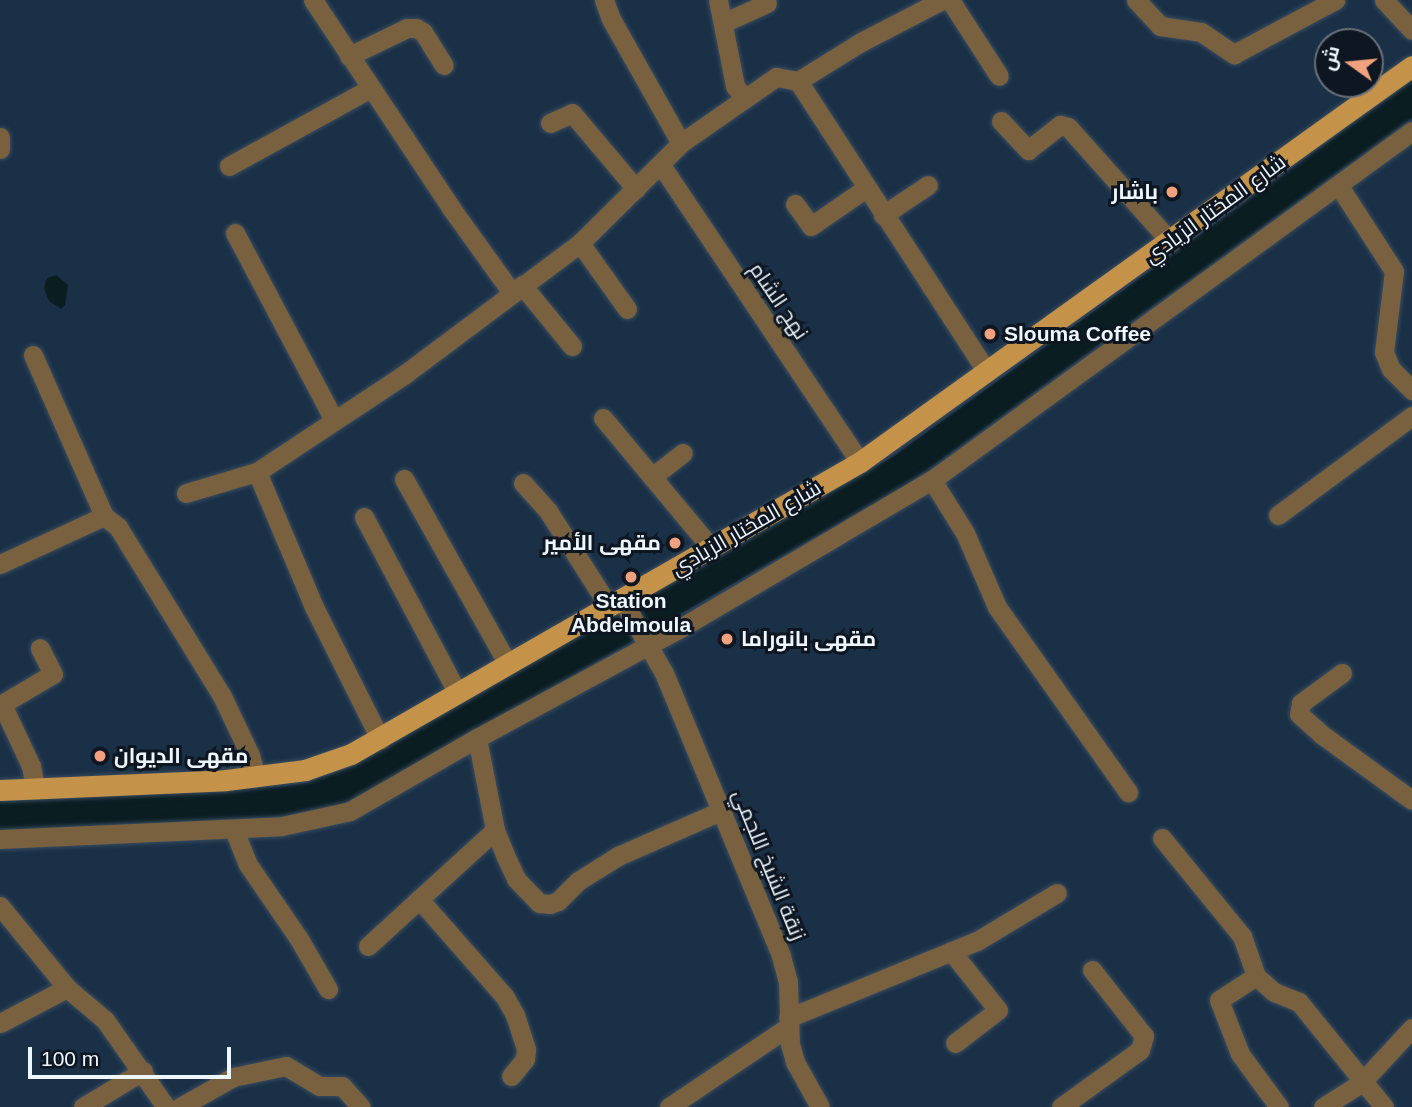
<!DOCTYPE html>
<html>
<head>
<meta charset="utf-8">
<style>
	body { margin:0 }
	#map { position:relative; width:1412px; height:1107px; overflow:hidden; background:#1a3046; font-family:Helvetica,Cairo,sans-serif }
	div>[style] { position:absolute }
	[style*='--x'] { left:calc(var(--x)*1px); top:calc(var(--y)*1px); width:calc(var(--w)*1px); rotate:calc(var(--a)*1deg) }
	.water>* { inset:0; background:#0a1d21 }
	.roads { filter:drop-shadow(0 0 2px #384c60) drop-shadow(0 0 2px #384c60) }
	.minor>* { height:19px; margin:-9.5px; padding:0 9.5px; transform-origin:9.5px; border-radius:9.5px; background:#796140 }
	.major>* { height:21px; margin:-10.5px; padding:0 10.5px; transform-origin:10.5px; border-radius:10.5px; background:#c49248 }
	.dots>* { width:19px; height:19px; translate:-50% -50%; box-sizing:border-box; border:4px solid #0e1721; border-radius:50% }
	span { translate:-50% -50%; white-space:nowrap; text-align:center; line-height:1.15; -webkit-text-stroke:6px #0e1721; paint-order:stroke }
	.poi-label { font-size:21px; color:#eef6ff; font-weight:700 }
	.right { translate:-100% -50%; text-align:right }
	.left { translate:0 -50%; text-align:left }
	.street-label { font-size:21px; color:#eef6ff }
	.north { position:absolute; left:1314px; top:28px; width:70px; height:70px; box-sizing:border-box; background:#0e1721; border:2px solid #68707a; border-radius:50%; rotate:285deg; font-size:19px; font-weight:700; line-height:28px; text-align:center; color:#eef6ff }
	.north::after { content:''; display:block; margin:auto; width:24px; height:32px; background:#f1a17d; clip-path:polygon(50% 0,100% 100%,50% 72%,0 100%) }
	.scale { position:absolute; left:28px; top:1047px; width:203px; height:32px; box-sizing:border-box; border:4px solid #eef6ff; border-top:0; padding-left:9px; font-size:21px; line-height:24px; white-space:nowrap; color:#eef6ff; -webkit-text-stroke:5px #0e1721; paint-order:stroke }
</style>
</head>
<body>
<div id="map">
	<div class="water">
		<div style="clip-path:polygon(1412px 81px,1412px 118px,909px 483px,367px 793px,341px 804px,287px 816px,0 831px,0 801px,278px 787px,306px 783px,351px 767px,894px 456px)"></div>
		<div style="clip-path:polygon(56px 275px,68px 285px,65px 305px,61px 309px,49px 301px,44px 288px,47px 278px)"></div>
	</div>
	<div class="roads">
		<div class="minor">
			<div style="--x:313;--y:0;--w:250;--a:56.4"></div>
			<div style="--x:451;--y:208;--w:105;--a:54.3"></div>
			<div style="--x:604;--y:0;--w:20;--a:70"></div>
			<div style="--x:611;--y:19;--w:142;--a:60.6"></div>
			<div style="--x:718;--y:0;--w:88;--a:78.8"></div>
			<div style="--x:735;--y:86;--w:16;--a:52"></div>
			<div style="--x:950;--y:0;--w:90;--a:57.2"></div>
			<div style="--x:1136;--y:0;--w:35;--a:47"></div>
			<div style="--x:1160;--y:26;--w:41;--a:8.3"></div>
			<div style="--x:1201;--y:32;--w:40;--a:34"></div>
			<div style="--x:1234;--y:54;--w:115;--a:-28.1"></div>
			<div style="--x:1384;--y:0;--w:41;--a:47"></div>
			<div style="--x:725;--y:22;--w:46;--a:-24.3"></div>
			<div style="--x:349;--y:56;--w:64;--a:-25.8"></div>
			<div style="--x:407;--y:28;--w:9;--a:0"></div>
			<div style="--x:416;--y:28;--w:8;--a:30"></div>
			<div style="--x:423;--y:32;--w:39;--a:58"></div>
			<div style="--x:798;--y:81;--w:74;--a:-31.8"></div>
			<div style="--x:861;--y:42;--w:91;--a:-27.4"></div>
			<div style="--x:1001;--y:121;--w:40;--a:47"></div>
			<div style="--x:1028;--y:150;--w:41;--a:-38"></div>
			<div style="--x:1060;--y:125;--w:8;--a:14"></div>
			<div style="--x:1068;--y:127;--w:154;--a:48.2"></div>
			<div style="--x:550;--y:123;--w:24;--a:-24"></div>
			<div style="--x:572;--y:113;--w:99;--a:49.9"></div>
			<div style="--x:0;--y:137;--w:12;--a:90"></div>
			<div style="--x:661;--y:165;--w:358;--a:56.2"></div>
			<div style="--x:229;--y:166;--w:162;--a:-28.8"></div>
			<div style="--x:1339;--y:186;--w:101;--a:57.1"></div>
			<div style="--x:1394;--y:271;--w:82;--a:97"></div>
			<div style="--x:1384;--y:352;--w:18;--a:68"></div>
			<div style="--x:1391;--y:369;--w:30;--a:45"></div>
			<div style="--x:795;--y:204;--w:27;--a:54"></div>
			<div style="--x:811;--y:226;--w:67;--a:-34.6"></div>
			<div style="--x:883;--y:215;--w:54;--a:-33.7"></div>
			<div style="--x:235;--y:233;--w:212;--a:62.1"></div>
			<div style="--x:580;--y:243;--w:81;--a:54.5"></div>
			<div style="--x:522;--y:285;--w:79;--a:50.7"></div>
			<div style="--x:33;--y:355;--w:176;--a:66.2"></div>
			<div style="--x:603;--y:418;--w:170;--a:50.2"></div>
			<div style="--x:257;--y:472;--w:147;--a:67.1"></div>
			<div style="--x:314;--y:607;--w:148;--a:63.4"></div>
			<div style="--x:652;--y:477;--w:39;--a:-38"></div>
			<div style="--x:404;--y:479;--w:212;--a:60.7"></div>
			<div style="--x:932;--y:480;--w:62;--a:58.1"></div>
			<div style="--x:965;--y:533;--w:81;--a:66.6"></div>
			<div style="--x:997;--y:607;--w:227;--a:54.7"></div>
			<div style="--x:523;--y:483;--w:38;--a:48"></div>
			<div style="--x:548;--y:511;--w:112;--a:57.4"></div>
			<div style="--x:186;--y:493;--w:74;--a:-16.5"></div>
			<div style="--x:257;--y:472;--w:178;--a:-33.5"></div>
			<div style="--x:405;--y:374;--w:219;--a:-36.8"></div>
			<div style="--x:580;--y:243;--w:142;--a:-44.7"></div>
			<div style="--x:681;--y:143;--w:116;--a:-34.8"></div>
			<div style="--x:776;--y:77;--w:22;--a:10"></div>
			<div style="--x:798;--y:81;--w:347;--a:57"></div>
			<div style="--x:1278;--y:515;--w:167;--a:-36.5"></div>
			<div style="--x:364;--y:517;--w:200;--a:62"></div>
			<div style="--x:0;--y:564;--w:115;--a:-24.8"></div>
			<div style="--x:104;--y:516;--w:18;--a:38"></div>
			<div style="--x:118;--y:527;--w:198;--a:58.4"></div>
			<div style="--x:222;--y:696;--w:65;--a:64.6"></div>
			<div style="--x:250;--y:755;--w:22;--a:74"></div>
			<div style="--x:621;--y:598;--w:86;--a:60.2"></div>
			<div style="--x:664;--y:673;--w:306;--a:67.5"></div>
			<div style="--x:781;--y:956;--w:27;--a:75"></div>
			<div style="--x:788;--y:982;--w:62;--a:88.2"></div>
			<div style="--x:790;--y:1044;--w:19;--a:74"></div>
			<div style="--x:795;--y:1062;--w:51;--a:60.9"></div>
			<div style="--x:1342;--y:673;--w:51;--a:143.8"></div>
			<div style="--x:1301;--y:703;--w:11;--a:100"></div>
			<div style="--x:1299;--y:714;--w:30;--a:42"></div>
			<div style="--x:1321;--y:734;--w:112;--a:36"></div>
			<div style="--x:477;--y:738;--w:94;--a:78.9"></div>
			<div style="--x:495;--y:830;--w:27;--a:68"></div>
			<div style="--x:505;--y:855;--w:26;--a:65"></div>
			<div style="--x:516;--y:879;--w:33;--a:46"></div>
			<div style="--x:539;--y:903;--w:11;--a:5"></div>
			<div style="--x:550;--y:904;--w:9;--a:-21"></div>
			<div style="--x:558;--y:901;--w:28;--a:-45"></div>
			<div style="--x:578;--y:881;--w:47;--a:-32"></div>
			<div style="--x:618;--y:856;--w:115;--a:-23.7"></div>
			<div style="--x:35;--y:788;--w:22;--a:-100"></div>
			<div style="--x:31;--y:766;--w:68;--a:-115.1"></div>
			<div style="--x:2;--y:704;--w:59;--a:-30.5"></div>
			<div style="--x:53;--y:674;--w:29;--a:-117"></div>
			<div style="--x:234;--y:830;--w:35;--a:68"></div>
			<div style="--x:247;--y:863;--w:92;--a:55.6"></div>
			<div style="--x:299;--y:939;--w:58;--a:59.9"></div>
			<div style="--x:1162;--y:838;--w:127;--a:50.8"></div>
			<div style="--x:1242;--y:936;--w:42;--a:70.7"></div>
			<div style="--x:1256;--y:976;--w:24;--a:42"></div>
			<div style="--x:1274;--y:992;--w:27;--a:22"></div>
			<div style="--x:1299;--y:1002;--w:135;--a:51"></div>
			<div style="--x:0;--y:839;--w:282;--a:-2.6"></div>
			<div style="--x:282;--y:826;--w:70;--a:-12.4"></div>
			<div style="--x:350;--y:811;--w:146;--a:-29.9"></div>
			<div style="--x:477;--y:738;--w:227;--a:-28.4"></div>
			<div style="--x:677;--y:630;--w:296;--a:-30.5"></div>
			<div style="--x:932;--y:480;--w:593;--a:-36.02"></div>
			<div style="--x:419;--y:899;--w:130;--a:48.7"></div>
			<div style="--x:505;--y:997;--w:21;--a:61"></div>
			<div style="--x:515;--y:1015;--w:36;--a:72"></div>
			<div style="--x:526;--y:1049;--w:10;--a:96"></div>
			<div style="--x:525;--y:1059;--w:22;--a:129"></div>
			<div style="--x:0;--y:906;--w:106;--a:50.7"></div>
			<div style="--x:67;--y:988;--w:50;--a:40.1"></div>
			<div style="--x:105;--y:1020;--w:106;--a:55"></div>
			<div style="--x:368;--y:946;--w:172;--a:-42.4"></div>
			<div style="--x:951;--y:951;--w:75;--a:51.5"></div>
			<div style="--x:998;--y:1010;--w:54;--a:142.5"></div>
			<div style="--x:1256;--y:976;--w:44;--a:147"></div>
			<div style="--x:1219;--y:1000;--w:58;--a:68.7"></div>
			<div style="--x:1240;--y:1054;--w:66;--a:53.7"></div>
			<div style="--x:788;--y:1018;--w:204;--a:-22.2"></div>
			<div style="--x:977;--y:941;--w:93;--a:-31"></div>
			<div style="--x:0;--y:1023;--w:76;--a:-27.6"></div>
			<div style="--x:83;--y:1107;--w:70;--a:-31"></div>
			<div style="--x:180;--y:1107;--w:61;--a:-29.5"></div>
			<div style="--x:233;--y:1077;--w:54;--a:-11.7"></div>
			<div style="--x:286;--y:1066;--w:39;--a:31"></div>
			<div style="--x:319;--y:1086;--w:23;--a:0"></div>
			<div style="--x:342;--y:1086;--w:28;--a:48"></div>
			<div style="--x:669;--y:1107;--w:143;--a:-33.9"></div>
			<div style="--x:1061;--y:1107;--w:97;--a:-35.8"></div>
			<div style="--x:1140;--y:1050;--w:15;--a:-74"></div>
			<div style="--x:1144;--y:1036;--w:84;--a:-128.2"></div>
			<div style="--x:1323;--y:1107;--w:45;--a:-32.3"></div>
			<div style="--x:1361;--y:1083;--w:75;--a:-47.2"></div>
		</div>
		<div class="major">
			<div style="--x:0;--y:790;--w:226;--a:-2.5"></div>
			<div style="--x:226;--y:780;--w:80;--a:-7.2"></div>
			<div style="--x:305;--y:770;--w:49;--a:-19.2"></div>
			<div style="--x:351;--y:754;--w:587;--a:-29.84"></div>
			<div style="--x:860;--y:462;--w:679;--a:-35.66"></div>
		</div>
	</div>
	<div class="dots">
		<div style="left:1172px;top:192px;background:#f1a17d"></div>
		<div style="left:990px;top:334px;background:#f1a17d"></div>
		<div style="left:675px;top:543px;background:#f1a17d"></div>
		<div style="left:631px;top:577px;background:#f1a17d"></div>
		<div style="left:727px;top:639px;background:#f1a17d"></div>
		<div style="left:100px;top:756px;background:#f1a17d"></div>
	</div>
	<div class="poi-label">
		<span class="right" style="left:1158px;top:192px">باشار</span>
		<span class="left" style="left:1004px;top:334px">Slouma Coffee</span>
		<span class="right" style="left:661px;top:543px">مقهى الأمير</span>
		<span style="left:631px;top:613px">Station<br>Abdelmoula</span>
		<span class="left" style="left:741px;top:639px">مقهى بانوراما</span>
		<span class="left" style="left:114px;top:756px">مقهى الديوان</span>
	</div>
	<div class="street-label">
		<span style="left:1215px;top:209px;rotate:-36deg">شارع المختار الزيادي</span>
		<span style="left:779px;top:301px;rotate:56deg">نهج الشام</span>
		<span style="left:746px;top:528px;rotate:-30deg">شارع المختار الزيادي</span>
		<span style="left:769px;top:865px;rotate:68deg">زنقة الشيخ اللجمي</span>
	</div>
	<div class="north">ش</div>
	<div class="scale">100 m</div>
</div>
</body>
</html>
